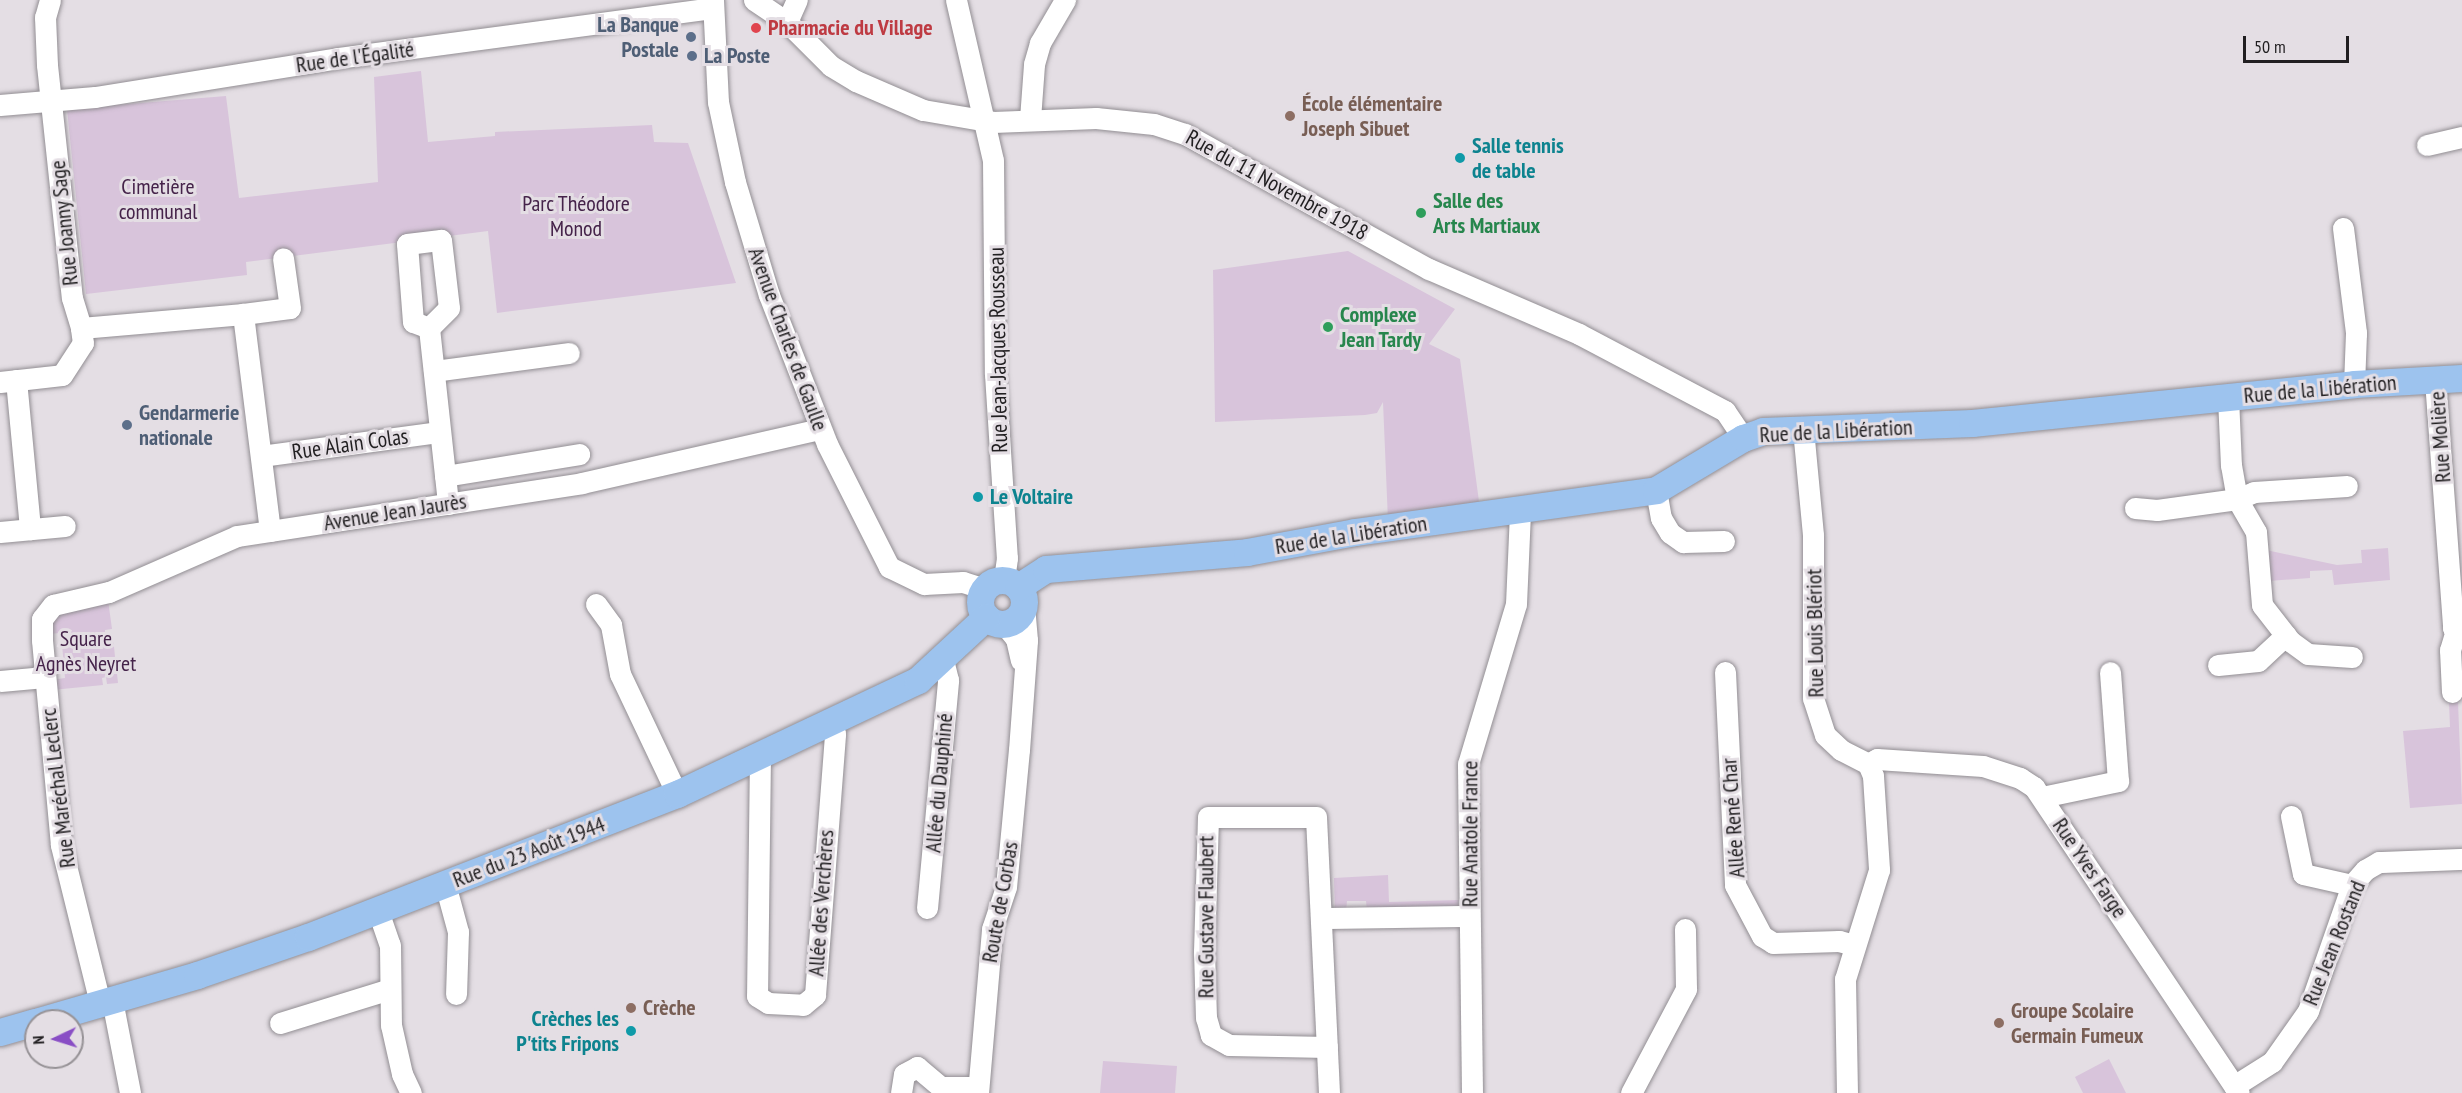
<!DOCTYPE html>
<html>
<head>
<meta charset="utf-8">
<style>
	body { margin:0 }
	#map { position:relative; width:2462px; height:1093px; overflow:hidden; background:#e4dee4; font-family:"PT Sans Narrow",sans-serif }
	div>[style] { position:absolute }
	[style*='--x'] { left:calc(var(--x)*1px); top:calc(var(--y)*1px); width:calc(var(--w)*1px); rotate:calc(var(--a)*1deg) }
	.green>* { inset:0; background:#d8c4db }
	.roads { filter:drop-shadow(0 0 2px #928e93) drop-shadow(0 0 2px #928e93) }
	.minor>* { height:21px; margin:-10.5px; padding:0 10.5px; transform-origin:10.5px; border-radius:10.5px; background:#fff }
	.major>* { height:27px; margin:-13.5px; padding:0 13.5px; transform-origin:13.5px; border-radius:13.5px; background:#9dc3ee }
	.major>.ring { margin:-13.5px; padding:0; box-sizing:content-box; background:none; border:27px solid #9dc3ee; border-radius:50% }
	.dots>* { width:16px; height:16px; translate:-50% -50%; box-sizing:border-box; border:3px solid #e4dee4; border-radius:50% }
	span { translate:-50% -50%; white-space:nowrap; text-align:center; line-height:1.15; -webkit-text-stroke:6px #e4dee4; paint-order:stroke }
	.service-label { font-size:22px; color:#4e5e75; font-weight:700 }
	.right { translate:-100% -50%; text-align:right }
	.left { translate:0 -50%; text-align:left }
	.health-label { font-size:22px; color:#be3a42; font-weight:700 }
	.street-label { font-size:22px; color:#211f21 }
	.education-label { font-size:22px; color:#785e54; font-weight:700 }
	.culture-label { font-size:22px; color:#0d838f; font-weight:700 }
	.park-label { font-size:22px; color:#45234a }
	.leisure-label { font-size:22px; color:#27864d; font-weight:700 }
	.north { position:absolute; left:24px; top:1009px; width:60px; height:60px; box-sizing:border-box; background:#e4dee4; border:2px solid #969296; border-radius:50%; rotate:266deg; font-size:16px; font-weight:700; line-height:24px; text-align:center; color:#211f21 }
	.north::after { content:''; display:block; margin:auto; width:21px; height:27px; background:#894ec5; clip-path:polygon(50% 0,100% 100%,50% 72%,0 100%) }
	.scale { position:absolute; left:2243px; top:36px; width:106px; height:27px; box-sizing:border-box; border:3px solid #211f21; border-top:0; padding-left:8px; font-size:18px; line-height:21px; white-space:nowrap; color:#211f21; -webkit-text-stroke:4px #e4dee4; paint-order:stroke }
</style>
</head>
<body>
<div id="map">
	<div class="green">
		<div style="clip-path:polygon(421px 71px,428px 142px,495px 136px,495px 132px,652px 125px,654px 142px,688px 143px,736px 283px,497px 313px,488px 231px,246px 262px,247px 275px,86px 294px,67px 109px,226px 96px,239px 198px,378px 182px,374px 77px)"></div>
		<div style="clip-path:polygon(1348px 251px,1455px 309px,1429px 344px,1460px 359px,1480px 509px,1388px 521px,1383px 402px,1377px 413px,1365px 415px,1215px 422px,1213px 270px)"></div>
		<div style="clip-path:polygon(2388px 548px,2390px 580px,2334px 585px,2332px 570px,2310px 571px,2310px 578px,2269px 581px,2266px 550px,2337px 565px,2362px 563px,2361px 550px)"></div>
		<div style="clip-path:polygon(108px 600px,112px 629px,105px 630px,105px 636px,113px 636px,115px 657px,108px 658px,109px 664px,116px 664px,118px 683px,107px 684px,106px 677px,102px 678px,103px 685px,52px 690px,51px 680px,65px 678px,61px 633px,47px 634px,53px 615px)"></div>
		<div style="clip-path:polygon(2458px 702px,2462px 804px,2410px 808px,2403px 731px,2450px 727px,2449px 703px)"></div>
		<div style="clip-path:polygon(1388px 875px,1389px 902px,1459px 900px,1458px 906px,1367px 912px,1366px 901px,1347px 901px,1346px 912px,1335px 912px,1334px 878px)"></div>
		<div style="clip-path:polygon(2109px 1059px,2126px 1093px,2083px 1093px,2075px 1077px)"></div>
		<div style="clip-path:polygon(1103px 1061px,1177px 1066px,1175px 1093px,1100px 1093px)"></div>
	</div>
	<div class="roads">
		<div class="minor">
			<div style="--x:50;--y:0;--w:18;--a:106"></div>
			<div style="--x:45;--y:17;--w:48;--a:87.6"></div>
			<div style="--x:47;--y:65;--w:234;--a:83.9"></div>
			<div style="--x:72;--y:298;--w:31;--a:73"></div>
			<div style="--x:81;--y:328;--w:163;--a:-4.9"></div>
			<div style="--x:713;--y:0;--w:102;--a:87.2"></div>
			<div style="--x:718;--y:102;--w:82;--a:78"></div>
			<div style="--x:735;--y:182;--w:118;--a:73.3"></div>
			<div style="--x:769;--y:295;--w:160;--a:68.7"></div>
			<div style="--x:827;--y:444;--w:138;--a:63.2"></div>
			<div style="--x:889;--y:567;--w:39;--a:26"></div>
			<div style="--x:924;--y:584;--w:39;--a:-3"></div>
			<div style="--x:963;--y:582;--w:22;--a:18"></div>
			<div style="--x:754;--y:0;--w:40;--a:34"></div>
			<div style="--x:787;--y:22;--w:62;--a:45"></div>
			<div style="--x:831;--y:66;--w:29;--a:31"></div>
			<div style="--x:856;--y:81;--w:73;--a:23.4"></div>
			<div style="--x:923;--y:110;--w:71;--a:9.7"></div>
			<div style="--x:993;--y:122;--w:103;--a:-2.2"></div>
			<div style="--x:1096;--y:118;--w:58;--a:5.9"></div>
			<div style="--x:1154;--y:124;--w:33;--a:18"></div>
			<div style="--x:1185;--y:134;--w:279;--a:29"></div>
			<div style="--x:1429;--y:269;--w:163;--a:23.4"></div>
			<div style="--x:1579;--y:334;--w:165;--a:27.8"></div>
			<div style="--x:1725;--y:411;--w:32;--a:56"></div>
			<div style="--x:956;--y:0;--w:164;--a:77"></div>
			<div style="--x:993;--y:160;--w:214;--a:89.5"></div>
			<div style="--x:995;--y:374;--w:184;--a:86.3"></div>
			<div style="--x:1007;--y:558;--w:22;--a:98"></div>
			<div style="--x:787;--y:22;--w:24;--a:-66"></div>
			<div style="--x:0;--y:105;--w:95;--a:-4.8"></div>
			<div style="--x:95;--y:97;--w:246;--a:-9.1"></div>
			<div style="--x:338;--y:58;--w:376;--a:-7.6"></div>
			<div style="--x:1030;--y:119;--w:55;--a:-85.8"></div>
			<div style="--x:1034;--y:64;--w:22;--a:-74"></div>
			<div style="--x:1040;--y:43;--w:50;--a:-59.8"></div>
			<div style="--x:2427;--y:145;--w:36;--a:-13"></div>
			<div style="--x:2343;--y:228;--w:106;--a:82.9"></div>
			<div style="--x:2356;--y:333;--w:51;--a:92.2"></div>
			<div style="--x:429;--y:328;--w:17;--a:-159"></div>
			<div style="--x:413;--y:322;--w:78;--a:-94.4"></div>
			<div style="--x:407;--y:244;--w:34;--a:-7"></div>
			<div style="--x:441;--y:240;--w:68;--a:83.3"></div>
			<div style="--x:449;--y:308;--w:28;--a:135"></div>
			<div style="--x:429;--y:328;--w:177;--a:83.8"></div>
			<div style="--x:434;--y:371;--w:136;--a:-7.6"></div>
			<div style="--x:16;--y:380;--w:150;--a:84.6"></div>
			<div style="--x:2435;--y:380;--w:249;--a:85.8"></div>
			<div style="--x:2453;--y:628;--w:11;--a:34"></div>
			<div style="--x:0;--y:382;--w:62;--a:-6.4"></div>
			<div style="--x:62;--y:375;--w:38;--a:-57"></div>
			<div style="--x:83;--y:343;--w:15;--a:-98"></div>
			<div style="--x:2228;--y:397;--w:68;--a:87.5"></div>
			<div style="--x:2231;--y:465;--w:35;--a:80"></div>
			<div style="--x:2237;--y:499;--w:38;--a:60"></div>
			<div style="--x:2256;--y:532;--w:73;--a:85.3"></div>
			<div style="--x:2262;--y:605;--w:46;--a:52.1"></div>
			<div style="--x:2290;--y:641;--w:22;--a:36"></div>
			<div style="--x:2308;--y:654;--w:44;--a:3.9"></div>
			<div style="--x:1803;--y:429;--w:106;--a:84.6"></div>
			<div style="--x:1813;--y:535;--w:163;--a:90"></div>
			<div style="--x:1813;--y:698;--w:39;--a:72"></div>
			<div style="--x:1825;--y:735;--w:22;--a:43"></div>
			<div style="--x:1841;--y:750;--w:30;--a:27"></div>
			<div style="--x:1868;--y:764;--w:13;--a:67"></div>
			<div style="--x:1873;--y:776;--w:94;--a:86.3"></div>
			<div style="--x:1879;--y:870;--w:114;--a:107.3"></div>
			<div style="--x:1845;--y:979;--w:114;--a:89"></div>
			<div style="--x:261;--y:456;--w:180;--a:-7.7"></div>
			<div style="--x:445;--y:476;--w:136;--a:-9.3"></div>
			<div style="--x:1656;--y:490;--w:28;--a:80"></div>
			<div style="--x:1661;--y:518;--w:17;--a:59"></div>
			<div style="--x:1670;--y:533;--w:16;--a:35"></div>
			<div style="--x:1683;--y:542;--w:41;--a:-1.4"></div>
			<div style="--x:2135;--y:508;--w:22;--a:5"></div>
			<div style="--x:2157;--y:510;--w:81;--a:-7.8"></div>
			<div style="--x:2237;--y:499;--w:18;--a:-22"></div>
			<div style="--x:2254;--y:492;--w:93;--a:-3.7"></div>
			<div style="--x:270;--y:531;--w:219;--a:-97.1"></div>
			<div style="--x:243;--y:314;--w:47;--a:-7.3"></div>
			<div style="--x:290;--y:308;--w:50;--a:-98"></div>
			<div style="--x:0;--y:532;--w:65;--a:-5.3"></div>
			<div style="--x:596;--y:604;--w:26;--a:54"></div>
			<div style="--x:611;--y:625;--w:50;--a:79.6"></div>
			<div style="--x:620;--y:674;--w:133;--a:64.6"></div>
			<div style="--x:1004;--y:624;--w:19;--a:51"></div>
			<div style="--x:1016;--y:639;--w:22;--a:77"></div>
			<div style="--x:2218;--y:665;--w:40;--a:-5.7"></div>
			<div style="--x:2258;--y:661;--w:38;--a:-43"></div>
			<div style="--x:1725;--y:672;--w:213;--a:87.3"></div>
			<div style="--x:1735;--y:885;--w:58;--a:62.1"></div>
			<div style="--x:1762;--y:936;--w:13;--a:32"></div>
			<div style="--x:1773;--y:943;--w:66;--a:-1.7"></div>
			<div style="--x:1839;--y:941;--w:16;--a:15"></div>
			<div style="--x:0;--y:681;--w:45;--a:-5.1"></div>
			<div style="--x:2452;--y:692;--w:42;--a:-92.7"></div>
			<div style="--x:2450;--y:650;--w:21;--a:-73"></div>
			<div style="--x:760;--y:754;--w:242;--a:90.7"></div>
			<div style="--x:757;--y:996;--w:13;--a:32"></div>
			<div style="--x:768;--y:1003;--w:35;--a:3"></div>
			<div style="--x:803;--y:1005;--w:16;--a:-40"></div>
			<div style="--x:815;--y:995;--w:262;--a:-85.6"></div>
			<div style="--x:835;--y:734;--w:13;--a:-108"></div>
			<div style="--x:1868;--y:764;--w:10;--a:-29"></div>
			<div style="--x:1877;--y:759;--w:106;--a:3.8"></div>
			<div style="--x:1983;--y:766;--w:39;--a:18"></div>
			<div style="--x:2020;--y:778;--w:17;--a:33"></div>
			<div style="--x:2034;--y:787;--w:368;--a:56.2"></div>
			<div style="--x:2042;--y:797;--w:78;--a:-11.9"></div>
			<div style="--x:2118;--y:781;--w:109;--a:-94.2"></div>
			<div style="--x:2291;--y:816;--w:59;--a:78.3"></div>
			<div style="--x:2303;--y:874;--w:50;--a:12.7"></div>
			<div style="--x:445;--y:884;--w:50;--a:74.8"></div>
			<div style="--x:458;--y:932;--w:62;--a:91.8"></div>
			<div style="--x:927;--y:908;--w:229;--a:-84.7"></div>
			<div style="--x:948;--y:680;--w:21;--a:-104"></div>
			<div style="--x:378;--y:911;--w:36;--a:71"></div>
			<div style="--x:390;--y:945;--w:80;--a:89.3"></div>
			<div style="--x:391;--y:1025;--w:50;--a:77.3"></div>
			<div style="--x:402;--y:1074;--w:21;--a:65"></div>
			<div style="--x:1321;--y:918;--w:148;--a:-0.8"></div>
			<div style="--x:112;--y:1000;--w:95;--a:79"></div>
			<div style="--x:100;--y:1003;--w:163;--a:-103.9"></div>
			<div style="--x:61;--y:845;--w:206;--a:-95.3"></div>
			<div style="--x:42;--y:640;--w:21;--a:-90"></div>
			<div style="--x:42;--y:619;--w:18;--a:-52"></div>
			<div style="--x:53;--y:605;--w:57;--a:-13.1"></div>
			<div style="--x:109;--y:592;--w:140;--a:-23.6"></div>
			<div style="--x:237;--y:536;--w:349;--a:-8.7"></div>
			<div style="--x:582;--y:483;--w:244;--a:-12.8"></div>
			<div style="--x:280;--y:1023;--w:115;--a:-17.2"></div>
			<div style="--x:1327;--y:1047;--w:98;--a:-178.8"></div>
			<div style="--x:1229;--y:1045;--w:21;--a:-151"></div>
			<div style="--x:1211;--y:1035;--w:18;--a:-106"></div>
			<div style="--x:1206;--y:1018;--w:66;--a:-91.7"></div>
			<div style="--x:1204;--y:952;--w:135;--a:-88.3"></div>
			<div style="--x:1208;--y:817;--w:108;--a:0"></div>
			<div style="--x:1316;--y:817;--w:276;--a:87.3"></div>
			<div style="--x:2234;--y:1086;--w:45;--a:-32.3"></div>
			<div style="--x:2272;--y:1062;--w:62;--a:-54.8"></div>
			<div style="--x:2308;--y:1011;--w:133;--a:-70.8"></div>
			<div style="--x:2352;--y:885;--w:20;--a:-49"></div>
			<div style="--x:2365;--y:870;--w:16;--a:-30"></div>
			<div style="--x:2379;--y:862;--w:83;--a:-2.1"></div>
			<div style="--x:901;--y:1093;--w:19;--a:-81"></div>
			<div style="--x:904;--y:1074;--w:15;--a:-28"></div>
			<div style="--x:917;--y:1067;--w:31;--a:40"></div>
			<div style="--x:941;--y:1087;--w:37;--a:0"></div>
			<div style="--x:978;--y:1093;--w:165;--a:-85.1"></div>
			<div style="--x:992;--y:929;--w:44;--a:-71.6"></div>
			<div style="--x:1006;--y:887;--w:138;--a:-84.6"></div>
			<div style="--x:1019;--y:750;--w:110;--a:-85.8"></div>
			<div style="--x:1027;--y:640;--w:36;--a:-95"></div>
			<div style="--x:1472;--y:1093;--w:329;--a:-90.7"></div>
			<div style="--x:1468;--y:764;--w:167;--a:-73.3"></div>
			<div style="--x:1516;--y:604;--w:93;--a:-87.5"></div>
			<div style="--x:1631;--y:1093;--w:118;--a:-62.1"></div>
			<div style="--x:1686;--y:989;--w:60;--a:-91"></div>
		</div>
		<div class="major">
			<div class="ring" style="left:980px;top:580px;width:17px;height:17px"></div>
			<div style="--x:1018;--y:587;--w:33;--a:-33"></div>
			<div style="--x:1046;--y:569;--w:202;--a:-4.8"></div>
			<div style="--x:1247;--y:552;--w:110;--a:-10.5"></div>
			<div style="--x:1355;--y:532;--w:304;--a:-7.9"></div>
			<div style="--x:1656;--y:490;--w:101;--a:-30.9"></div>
			<div style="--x:1743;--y:438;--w:21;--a:-19"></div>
			<div style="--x:1763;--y:431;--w:209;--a:-2.2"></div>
			<div style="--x:1972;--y:423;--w:384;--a:-5.8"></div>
			<div style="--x:2354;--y:384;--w:108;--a:-3.2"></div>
			<div style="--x:39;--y:1021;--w:165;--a:-16.2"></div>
			<div style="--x:197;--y:975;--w:117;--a:-18.9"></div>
			<div style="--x:308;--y:937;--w:396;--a:-21.2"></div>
			<div style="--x:677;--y:794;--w:267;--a:-25.3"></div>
			<div style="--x:918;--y:680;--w:93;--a:-42.8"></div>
			<div style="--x:0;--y:1032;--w:37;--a:-16"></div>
		</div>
	</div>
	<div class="dots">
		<div style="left:756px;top:28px;background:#e0444e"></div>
		<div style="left:691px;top:37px;background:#5c6f8a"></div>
		<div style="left:692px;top:56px;background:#5c6f8a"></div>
		<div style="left:1290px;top:116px;background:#8d6e63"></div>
		<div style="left:1460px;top:158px;background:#0f9aa8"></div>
		<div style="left:1421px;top:213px;background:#2e9e5b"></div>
		<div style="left:1328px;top:327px;background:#2e9e5b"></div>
		<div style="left:127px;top:425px;background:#5c6f8a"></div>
		<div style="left:978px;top:497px;background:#0f9aa8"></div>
		<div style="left:631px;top:1008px;background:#8d6e63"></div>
		<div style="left:1999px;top:1023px;background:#8d6e63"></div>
		<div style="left:631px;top:1031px;background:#0f9aa8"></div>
	</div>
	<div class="service-label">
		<span class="right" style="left:679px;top:37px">La Banque<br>Postale</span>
		<span class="left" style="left:704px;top:56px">La Poste</span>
		<span class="left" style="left:139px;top:425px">Gendarmerie<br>nationale</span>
	</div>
	<div class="health-label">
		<span class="left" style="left:768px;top:28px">Pharmacie du Village</span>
	</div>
	<div class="street-label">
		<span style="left:355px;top:57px;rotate:-8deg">Rue de l'Égalité</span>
		<span style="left:1277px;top:185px;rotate:29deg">Rue du 11 Novembre 1918</span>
		<span style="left:64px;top:223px;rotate:-96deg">Rue Joanny Sage</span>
		<span style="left:788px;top:339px;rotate:70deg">Avenue Charles de Gaulle</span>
		<span style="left:998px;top:350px;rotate:-91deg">Rue Jean-Jacques Rousseau</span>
		<span style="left:2320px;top:389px;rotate:-5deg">Rue de la Libération</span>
		<span style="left:1836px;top:431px;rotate:-3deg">Rue de la Libération</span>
		<span style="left:2440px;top:437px;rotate:-94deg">Rue Molière</span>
		<span style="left:350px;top:444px;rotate:-8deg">Rue Alain Colas</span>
		<span style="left:395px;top:512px;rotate:-9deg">Avenue Jean Jaurès</span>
		<span style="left:1351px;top:535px;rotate:-9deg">Rue de la Libération</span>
		<span style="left:1815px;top:633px;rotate:-91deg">Rue Louis Blériot</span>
		<span style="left:939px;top:783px;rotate:-85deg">Allée du Dauphiné</span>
		<span style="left:58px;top:788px;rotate:-97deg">Rue Maréchal Leclerc</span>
		<span style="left:1733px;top:818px;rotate:-94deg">Allée René Char</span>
		<span style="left:1470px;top:834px;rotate:-90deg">Rue Anatole France</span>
		<span style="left:529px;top:852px;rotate:-21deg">Rue du 23 Août 1944</span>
		<span style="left:2090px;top:868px;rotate:56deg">Rue Yves Farge</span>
		<span style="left:1000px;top:902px;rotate:-80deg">Route de Corbas</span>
		<span style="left:821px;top:903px;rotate:-86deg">Allée des Verchères</span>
		<span style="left:1206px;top:917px;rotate:-90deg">Rue Gustave Flaubert</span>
		<span style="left:2334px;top:943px;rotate:-68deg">Rue Jean Rostand</span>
	</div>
	<div class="education-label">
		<span class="left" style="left:1302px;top:116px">École élémentaire<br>Joseph Sibuet</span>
		<span class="left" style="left:643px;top:1008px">Crèche</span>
		<span class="left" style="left:2011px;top:1023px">Groupe Scolaire<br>Germain Fumeux</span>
	</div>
	<div class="culture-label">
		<span class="left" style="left:1472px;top:158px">Salle tennis<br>de table</span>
		<span class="left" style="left:990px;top:497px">Le Voltaire</span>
		<span class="right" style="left:619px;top:1031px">Crèches les<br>P'tits Fripons</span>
	</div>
	<div class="park-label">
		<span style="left:158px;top:199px">Cimetière<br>communal</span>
		<span style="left:576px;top:216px">Parc Théodore<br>Monod</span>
		<span style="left:86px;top:651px">Square<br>Agnès Neyret</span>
	</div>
	<div class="leisure-label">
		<span class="left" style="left:1433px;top:213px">Salle des<br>Arts Martiaux</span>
		<span class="left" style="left:1340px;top:327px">Complexe<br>Jean Tardy</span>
	</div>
	<div class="north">N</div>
	<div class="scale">50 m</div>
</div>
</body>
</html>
